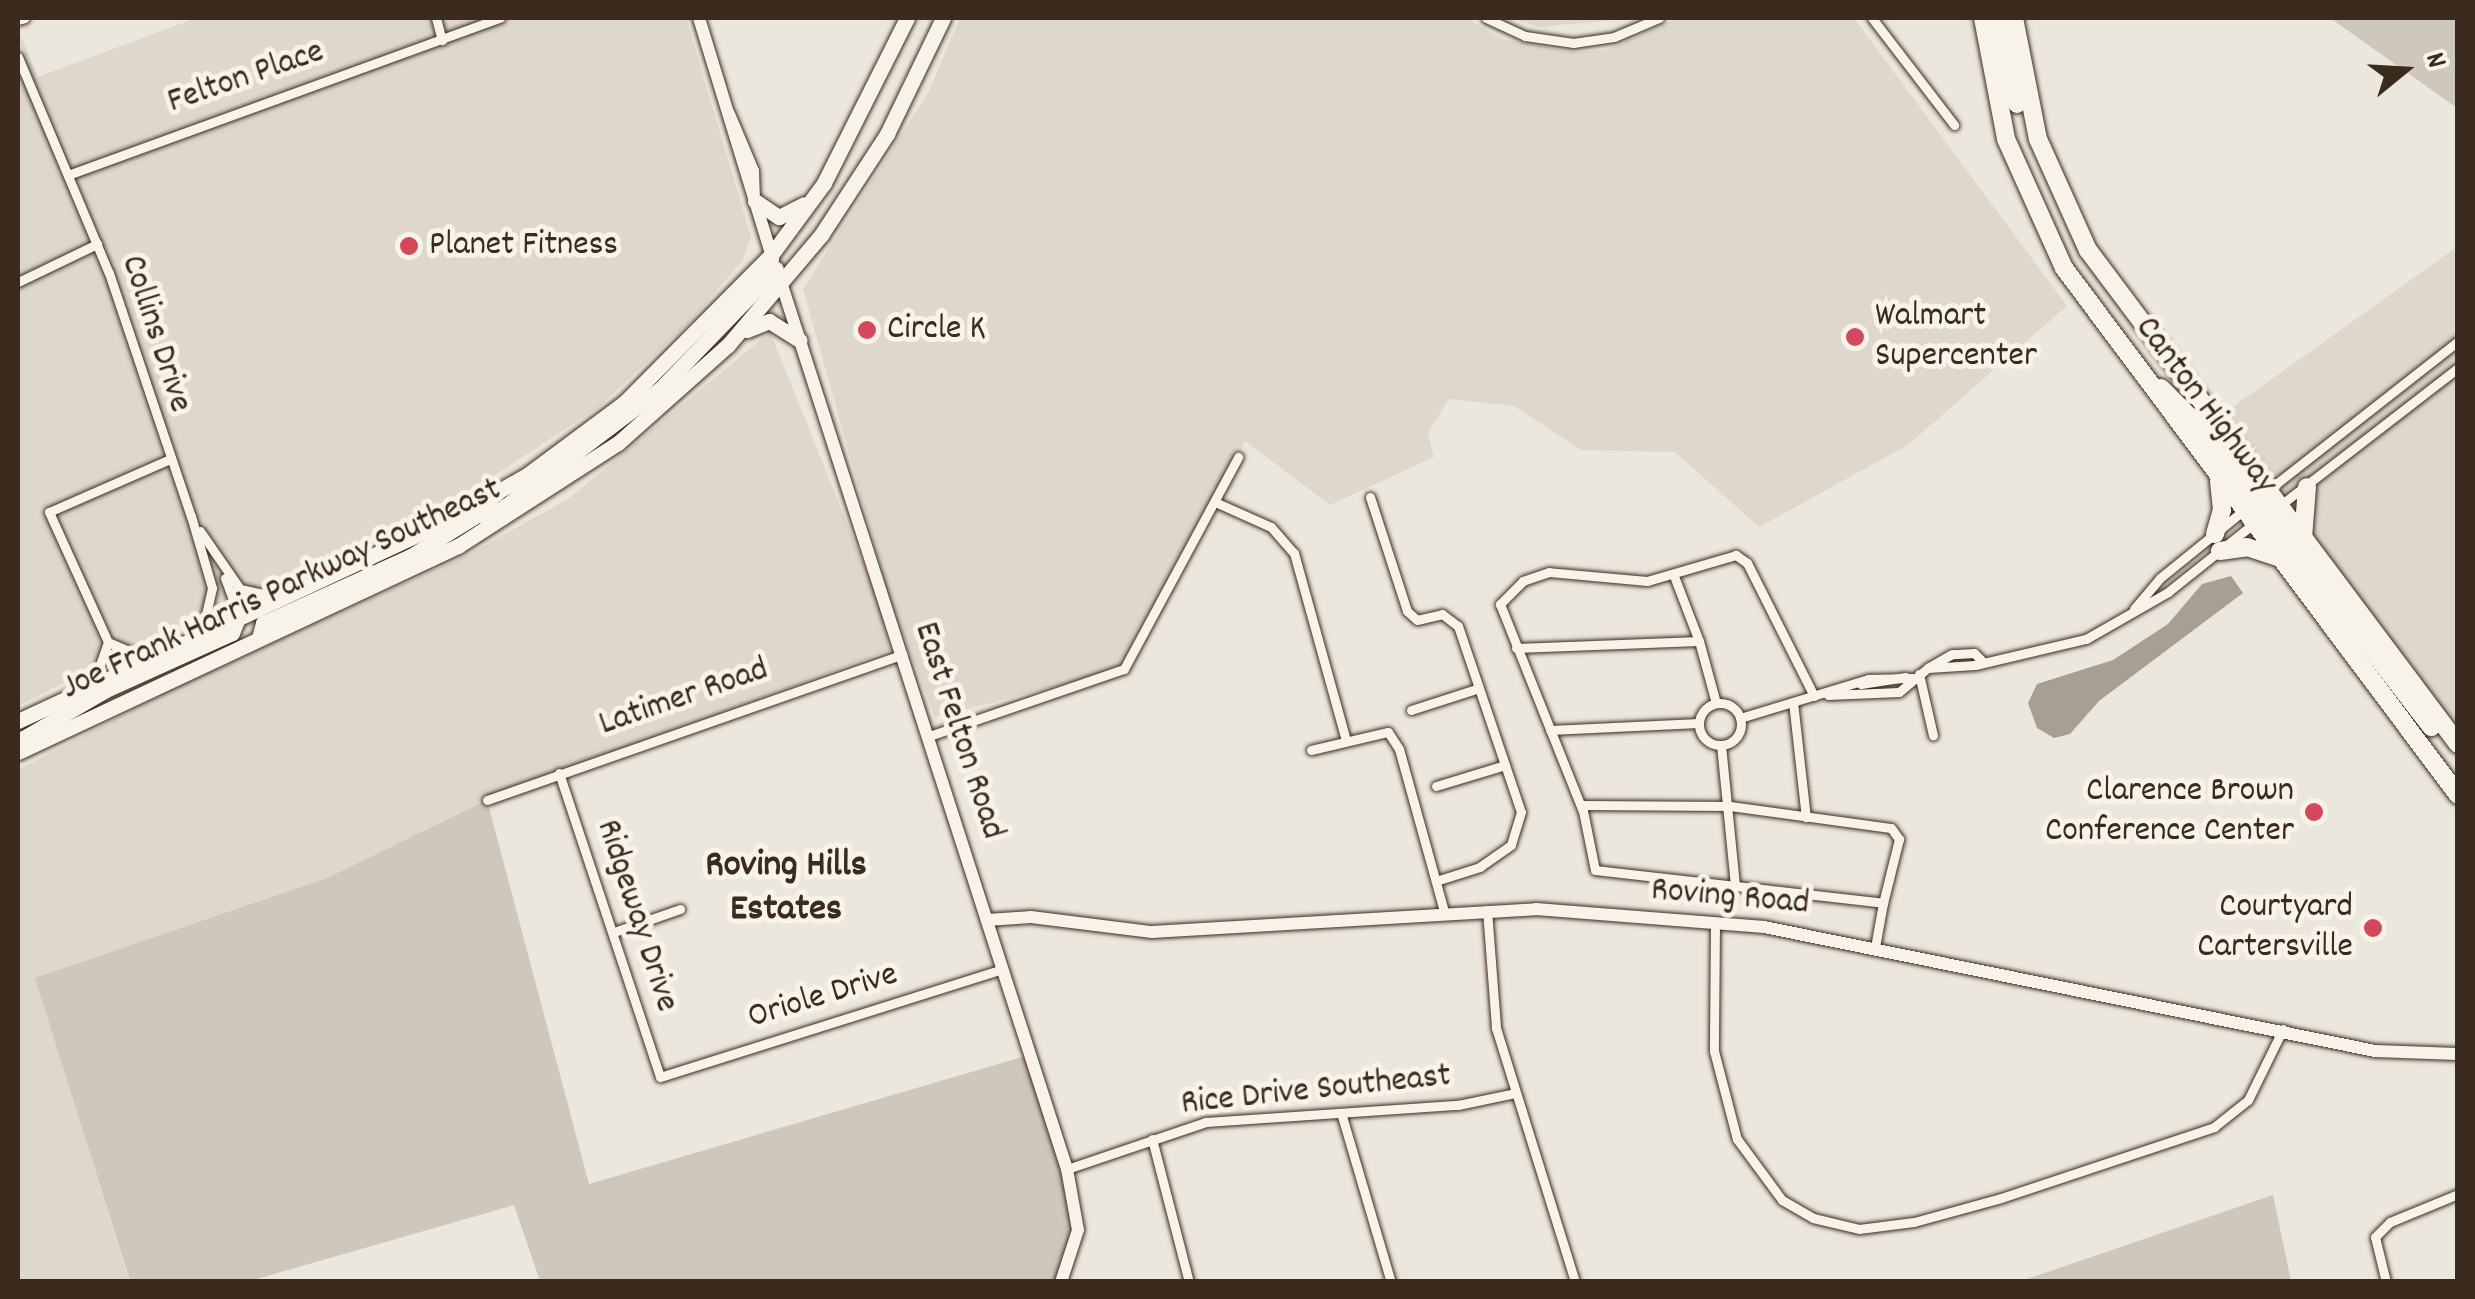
<!DOCTYPE html>
<html>
<head>
<meta charset="utf-8">
<style>
	body { margin:0 }
	#map { position:relative; width:2475px; height:1299px; overflow:hidden; background:#ece7dc; font-family:Dekko,sans-serif }
	div>[style] { position:absolute }
	[style*='--x'] { left:calc(var(--x)*1px); top:calc(var(--y)*1px); width:calc(var(--w)*1px); rotate:calc(var(--a)*1deg) }
	.built>* { inset:0; background:#ddd7cc }
	.green>* { inset:0; background:#cec8bc }
	.water>* { inset:0; background:#a89f93 }
	.roads { filter:drop-shadow(0 0 2px #3b2a1e) drop-shadow(0 0 2px #3b2a1e) }
	.street>* { height:9px; margin:-4.5px; padding:0 4.5px; transform-origin:4.5px; border-radius:4.5px; background:#f7f3e8 }
	.street>.ring { margin:-4.5px; padding:0; box-sizing:content-box; background:none; border:9px solid #f7f3e8; border-radius:50% }
	.secondary>* { height:12px; margin:-6px; padding:0 6px; transform-origin:6px; border-radius:6px; background:#f7f3e8 }
	.primary>* { height:15px; margin:-7.5px; padding:0 7.5px; transform-origin:7.5px; border-radius:7.5px; background:#f7f3e8 }
	.highway>* { height:18px; margin:-9px; padding:0 9px; transform-origin:9px; border-radius:9px; background:#f7f3e8 }
	.dots>* { width:28px; height:28px; translate:-50% -50%; box-sizing:border-box; border:5px solid #f7f3e8; border-radius:50% }
	span { translate:-50% -50%; white-space:nowrap; text-align:center; line-height:1.15; -webkit-text-stroke:10px #f7f3e8; paint-order:stroke }
	.street-label { font-size:35px; color:#3b2a1e }
	.poi-label { font-size:35px; color:#3b2a1e }
	.left { translate:0 -50%; text-align:left }
	.right { translate:-100% -50%; text-align:right }
	.neighbourhood-label { font-size:38px; color:#3b2a1e; font-weight:700 }
	.frame { position:absolute; inset:0; border:20px solid #3b2a1e; pointer-events:none }
	.north { position:absolute; left:2355px; top:20px; width:100px; height:100px; -webkit-text-stroke:8px #f7f3e8; paint-order:stroke; rotate:72deg; font-size:28px; font-weight:700; line-height:40px; text-align:center; color:#3b2a1e }
	.north::after { content:''; display:block; margin:auto; width:35px; height:45px; background:#3b2a1e; clip-path:polygon(50% 0,100% 100%,50% 72%,0 100%) }
</style>
</head>
<body>
<div id="map">
	<div class="built">
		<div style="clip-path:polygon(196px 18px,686px 18px,751px 237px,742px 261px,691px 321px,599px 407px,492px 477px,422px 519px,303px 574px,238px 594px,18px 706px,18px 29px,38px 77px)"></div>
		<div style="clip-path:polygon(960px 18px,1466px 18px,1502px 39px,1574px 52px,1607px 50px,1677px 18px,1854px 18px,2067px 306px,1908px 445px,1759px 527px,1675px 452px,1581px 450px,1514px 406px,1449px 399px,1428px 432px,1434px 457px,1330px 505px,1245px 441px,1124px 669px,935px 717px,890px 600px,803px 289px,929px 91px)"></div>
		<div style="clip-path:polygon(1511px 18px,1636px 18px,1539px 27px)"></div>
		<div style="clip-path:polygon(2457px 247px,2457px 733px,2220px 416px)"></div>
		<div style="clip-path:polygon(770px 332px,878px 600px,890px 650px,487px 800px,327px 878px,36px 978px,129px 1281px,18px 1281px,18px 770px,162px 694px,467px 555px,568px 499px)"></div>
	</div>
	<div class="green">
		<div style="clip-path:polygon(2330px 18px,2457px 18px,2457px 108px)"></div>
		<div style="clip-path:polygon(487px 800px,589px 1184px,1029px 1055px,1067px 1169px,1076px 1240px,1059px 1281px,540px 1281px,514px 1205px,250px 1281px,130px 1281px,35px 978px,327px 878px)"></div>
		<div style="clip-path:polygon(2273px 1195px,2291px 1281px,2021px 1281px)"></div>
	</div>
	<div class="water">
		<div style="clip-path:polygon(2231px 576px,2243px 593px,2099px 701px,2070px 734px,2054px 738px,2037px 728px,2028px 703px,2037px 684px,2113px 660px,2168px 624px,2202px 584px)"></div>
	</div>
	<div class="roads">
		<div class="street">
			<div style="--x:436;--y:18;--w:23;--a:75"></div>
			<div style="--x:1486;--y:18;--w:43;--a:24.8"></div>
			<div style="--x:1525;--y:36;--w:49;--a:8.3"></div>
			<div style="--x:1573;--y:43;--w:41;--a:-8.3"></div>
			<div style="--x:1614;--y:37;--w:49;--a:-22.9"></div>
			<div style="--x:1872;--y:18;--w:135;--a:52.5"></div>
			<div style="--x:18;--y:20;--w:7;--a:-16"></div>
			<div style="--x:18;--y:57;--w:234;--a:67.2"></div>
			<div style="--x:109;--y:273;--w:256;--a:71.4"></div>
			<div style="--x:191;--y:516;--w:75;--a:73.7"></div>
			<div style="--x:212;--y:588;--w:45;--a:102.8"></div>
			<div style="--x:68;--y:175;--w:460;--a:-20"></div>
			<div style="--x:18;--y:282;--w:88;--a:-25.7"></div>
			<div style="--x:2267;--y:491;--w:243;--a:-38.1"></div>
			<div style="--x:1370;--y:497;--w:120;--a:72"></div>
			<div style="--x:1407;--y:611;--w:13;--a:42"></div>
			<div style="--x:1417;--y:620;--w:26;--a:-13"></div>
			<div style="--x:1442;--y:614;--w:20;--a:37"></div>
			<div style="--x:1458;--y:626;--w:196;--a:71.3"></div>
			<div style="--x:1521;--y:812;--w:34;--a:107"></div>
			<div style="--x:1511;--y:845;--w:38;--a:145"></div>
			<div style="--x:1480;--y:867;--w:43;--a:162.4"></div>
			<div style="--x:1215;--y:502;--w:61;--a:24.1"></div>
			<div style="--x:1271;--y:527;--w:35;--a:49"></div>
			<div style="--x:1294;--y:553;--w:194;--a:74.5"></div>
			<div style="--x:2278;--y:507;--w:227;--a:-37.7"></div>
			<div style="--x:200;--y:531;--w:70;--a:55.4"></div>
			<div style="--x:240;--y:589;--w:39;--a:12"></div>
			<div style="--x:1674;--y:576;--w:70;--a:69"></div>
			<div style="--x:225;--y:578;--w:40;--a:69.8"></div>
			<div style="--x:2134;--y:609;--w:40;--a:-50"></div>
			<div style="--x:2160;--y:578;--w:108;--a:-39"></div>
			<div style="--x:1516;--y:648;--w:183;--a:-2.2"></div>
			<div style="--x:1699;--y:641;--w:64;--a:74.7"></div>
			<div style="--x:145;--y:658;--w:40;--a:-156.6"></div>
			<div style="--x:108;--y:642;--w:143;--a:-114.4"></div>
			<div style="--x:49;--y:512;--w:130;--a:-23.6"></div>
			<div style="--x:1981;--y:660;--w:10;--a:-135"></div>
			<div style="--x:1974;--y:653;--w:22;--a:177"></div>
			<div style="--x:1952;--y:654;--w:28;--a:150"></div>
			<div style="--x:1928;--y:668;--w:47;--a:-3.7"></div>
			<div style="--x:1975;--y:665;--w:114;--a:-13.2"></div>
			<div style="--x:2086;--y:639;--w:95;--a:-29.8"></div>
			<div style="--x:2168;--y:592;--w:114;--a:-38.6"></div>
			<div style="--x:1919;--y:674;--w:63;--a:77.1"></div>
			<div style="--x:94;--y:682;--w:42;--a:-70.7"></div>
			<div style="--x:1861;--y:684;--w:45;--a:-9"></div>
			<div style="--x:1828;--y:695;--w:71;--a:-2.4"></div>
			<div style="--x:1899;--y:692;--w:38;--a:-40"></div>
			<div style="--x:1814;--y:696;--w:149;--a:-116.7"></div>
			<div style="--x:1747;--y:563;--w:14;--a:-144"></div>
			<div style="--x:1736;--y:555;--w:93;--a:163.7"></div>
			<div style="--x:1647;--y:581;--w:98;--a:-174.8"></div>
			<div style="--x:1549;--y:572;--w:28;--a:161"></div>
			<div style="--x:1523;--y:581;--w:33;--a:135"></div>
			<div style="--x:1500;--y:604;--w:223;--a:68.2"></div>
			<div style="--x:1583;--y:811;--w:60;--a:78.5"></div>
			<div style="--x:1595;--y:870;--w:290;--a:6.5"></div>
			<div style="--x:1883;--y:903;--w:45;--a:100.3"></div>
			<div style="--x:1793;--y:702;--w:116;--a:83.6"></div>
			<div class="ring" style="left:1699px;top:703px;width:33px;height:33px"></div>
			<div style="--x:1411;--y:710;--w:71;--a:-17.9"></div>
			<div style="--x:1740;--y:718;--w:134;--a:-16.9"></div>
			<div style="--x:1868;--y:679;--w:44;--a:-1.3"></div>
			<div style="--x:1550;--y:730;--w:149;--a:-2.7"></div>
			<div style="--x:929;--y:736;--w:206;--a:-19"></div>
			<div style="--x:1124;--y:669;--w:241;--a:-61.7"></div>
			<div style="--x:1721;--y:745;--w:141;--a:84.3"></div>
			<div style="--x:1311;--y:750;--w:79;--a:-13.2"></div>
			<div style="--x:1388;--y:732;--w:20;--a:57"></div>
			<div style="--x:1399;--y:749;--w:168;--a:74.5"></div>
			<div style="--x:559;--y:773;--w:320;--a:71.6"></div>
			<div style="--x:660;--y:1077;--w:359;--a:-17.5"></div>
			<div style="--x:1436;--y:786;--w:72;--a:-16.9"></div>
			<div style="--x:487;--y:800;--w:440;--a:-19.3"></div>
			<div style="--x:1581;--y:805;--w:149;--a:0.4"></div>
			<div style="--x:1730;--y:806;--w:162;--a:7.8"></div>
			<div style="--x:1891;--y:828;--w:14;--a:54"></div>
			<div style="--x:1899;--y:839;--w:66;--a:104"></div>
			<div style="--x:1487;--y:910;--w:118;--a:85.6"></div>
			<div style="--x:1496;--y:1028;--w:266;--a:72.7"></div>
			<div style="--x:1715;--y:924;--w:127;--a:90.5"></div>
			<div style="--x:1714;--y:1051;--w:91;--a:75.4"></div>
			<div style="--x:1737;--y:1139;--w:76;--a:53.6"></div>
			<div style="--x:1782;--y:1200;--w:36;--a:30"></div>
			<div style="--x:1813;--y:1218;--w:47;--a:13.4"></div>
			<div style="--x:1859;--y:1229;--w:55;--a:-7.3"></div>
			<div style="--x:1914;--y:1222;--w:90;--a:-15.4"></div>
			<div style="--x:2001;--y:1198;--w:225;--a:-18.4"></div>
			<div style="--x:2214;--y:1127;--w:43;--a:-38.5"></div>
			<div style="--x:2248;--y:1100;--w:79;--a:-63.8"></div>
			<div style="--x:614;--y:932;--w:70;--a:-19.2"></div>
			<div style="--x:1342;--y:1116;--w:173;--a:73.6"></div>
			<div style="--x:1152;--y:1139;--w:148;--a:75.5"></div>
			<div style="--x:1067;--y:1169;--w:147;--a:-18.7"></div>
			<div style="--x:1206;--y:1122;--w:253;--a:-3.9"></div>
			<div style="--x:1458;--y:1105;--w:58;--a:-11.9"></div>
			<div style="--x:2386;--y:1282;--w:46;--a:-103.7"></div>
			<div style="--x:2375;--y:1237;--w:21;--a:-45"></div>
			<div style="--x:2390;--y:1222;--w:74;--a:-22.4"></div>
		</div>
		<div class="secondary">
			<div style="--x:699;--y:18;--w:253;--a:73"></div>
			<div style="--x:729;--y:114;--w:62;--a:67.2"></div>
			<div style="--x:753;--y:171;--w:23;--a:88"></div>
			<div style="--x:780;--y:279;--w:935;--a:72.13"></div>
			<div style="--x:1067;--y:1169;--w:62;--a:79.8"></div>
			<div style="--x:1078;--y:1230;--w:55;--a:108.1"></div>
			<div style="--x:987;--y:920;--w:44;--a:-3.9"></div>
			<div style="--x:1031;--y:917;--w:122;--a:7.1"></div>
			<div style="--x:1152;--y:932;--w:385;--a:-3.4"></div>
			<div style="--x:1536;--y:909;--w:229;--a:4.5"></div>
			<div style="--x:1764;--y:927;--w:623;--a:11.47"></div>
			<div style="--x:2375;--y:1051;--w:83;--a:2.1"></div>
		</div>
		<div class="primary">
			<div style="--x:755;--y:201;--w:29;--a:34"></div>
			<div style="--x:779;--y:217;--w:28;--a:-27"></div>
			<div style="--x:747;--y:330;--w:24;--a:-22"></div>
			<div style="--x:769;--y:321;--w:36;--a:32"></div>
			<div style="--x:487;--y:520;--w:217;--a:-37.1"></div>
			<div style="--x:660;--y:389;--w:167;--a:-46"></div>
			<div style="--x:259;--y:638;--w:16;--a:-75"></div>
			<div style="--x:263;--y:623;--w:162;--a:-24.4"></div>
			<div style="--x:411;--y:556;--w:95;--a:-31.7"></div>
			<div style="--x:18;--y:721;--w:462;--a:-25"></div>
			<div style="--x:437;--y:526;--w:103;--a:-29.5"></div>
			<div style="--x:527;--y:475;--w:121;--a:-36.6"></div>
			<div style="--x:624;--y:403;--w:209;--a:-45.2"></div>
			<div style="--x:771;--y:255;--w:89;--a:-53.6"></div>
			<div style="--x:824;--y:183;--w:185;--a:-63.3"></div>
			<div style="--x:20;--y:740;--w:99;--a:-30.2"></div>
			<div style="--x:106;--y:690;--w:138;--a:-24.3"></div>
			<div style="--x:232;--y:633;--w:18;--a:-68"></div>
			<div style="--x:18;--y:752;--w:486;--a:-25.1"></div>
			<div style="--x:458;--y:546;--w:190;--a:-32.8"></div>
			<div style="--x:618;--y:443;--w:147;--a:-41.7"></div>
			<div style="--x:728;--y:345;--w:144;--a:-49.8"></div>
			<div style="--x:821;--y:235;--w:121;--a:-56.8"></div>
			<div style="--x:887;--y:134;--w:129;--a:-64.2"></div>
		</div>
		<div class="highway">
			<div style="--x:1983;--y:18;--w:123;--a:79.2"></div>
			<div style="--x:2006;--y:139;--w:141;--a:65.8"></div>
			<div style="--x:2064;--y:268;--w:658;--a:53.22"></div>
			<div style="--x:1998;--y:18;--w:88;--a:77.5"></div>
			<div style="--x:2014;--y:18;--w:123;--a:78.8"></div>
			<div style="--x:2038;--y:139;--w:122;--a:65.8"></div>
			<div style="--x:2088;--y:250;--w:617;--a:53.17"></div>
			<div style="--x:2161;--y:388;--w:51;--a:45"></div>
			<div style="--x:2197;--y:424;--w:383;--a:52.3"></div>
			<div style="--x:2215;--y:534;--w:25;--a:-74"></div>
			<div style="--x:2222;--y:510;--w:29;--a:-96"></div>
			<div style="--x:2303;--y:538;--w:51;--a:-85.5"></div>
			<div style="--x:2220;--y:551;--w:27;--a:-8"></div>
			<div style="--x:2247;--y:547;--w:32;--a:18"></div>
		</div>
	</div>
	<div class="dots">
		<div style="left:409px;top:246px;background:#d1495b"></div>
		<div style="left:867px;top:330px;background:#d1495b"></div>
		<div style="left:1855px;top:337px;background:#d1495b"></div>
		<div style="left:2314px;top:812px;background:#d1495b"></div>
		<div style="left:2373px;top:928px;background:#d1495b"></div>
	</div>
	<div class="street-label">
		<span style="left:246px;top:78px;rotate:-19deg">Felton Place</span>
		<span style="left:155px;top:334px;rotate:72deg">Collins Drive</span>
		<span style="left:2205px;top:406px;rotate:53deg">Canton Highway</span>
		<span style="left:282px;top:590px;rotate:-25deg">Joe Frank Harris Parkway Southeast</span>
		<span style="left:684px;top:698px;rotate:-19deg">Latimer Road</span>
		<span style="left:958px;top:731px;rotate:72deg">East Felton Road</span>
		<span style="left:1730px;top:898px;rotate:5deg">Roving Road</span>
		<span style="left:636px;top:916px;rotate:72deg">Ridgeway Drive</span>
		<span style="left:823px;top:997px;rotate:-17deg">Oriole Drive</span>
		<span style="left:1316px;top:1091px;rotate:-6deg">Rice Drive Southeast</span>
	</div>
	<div class="poi-label">
		<span class="left" style="left:429px;top:246px">Planet Fitness</span>
		<span class="left" style="left:1875px;top:337px">Walmart<br>Supercenter</span>
		<span class="left" style="left:887px;top:330px">Circle K</span>
		<span class="right" style="left:2294px;top:812px">Clarence Brown<br>Conference Center</span>
		<span class="right" style="left:2353px;top:928px">Courtyard<br>Cartersville</span>
	</div>
	<div class="neighbourhood-label">
		<span style="left:786px;top:889px">Roving Hills<br>Estates</span>
	</div>
	<div class="frame"></div>
	<div class="north">N</div>
</div>
</body>
</html>
